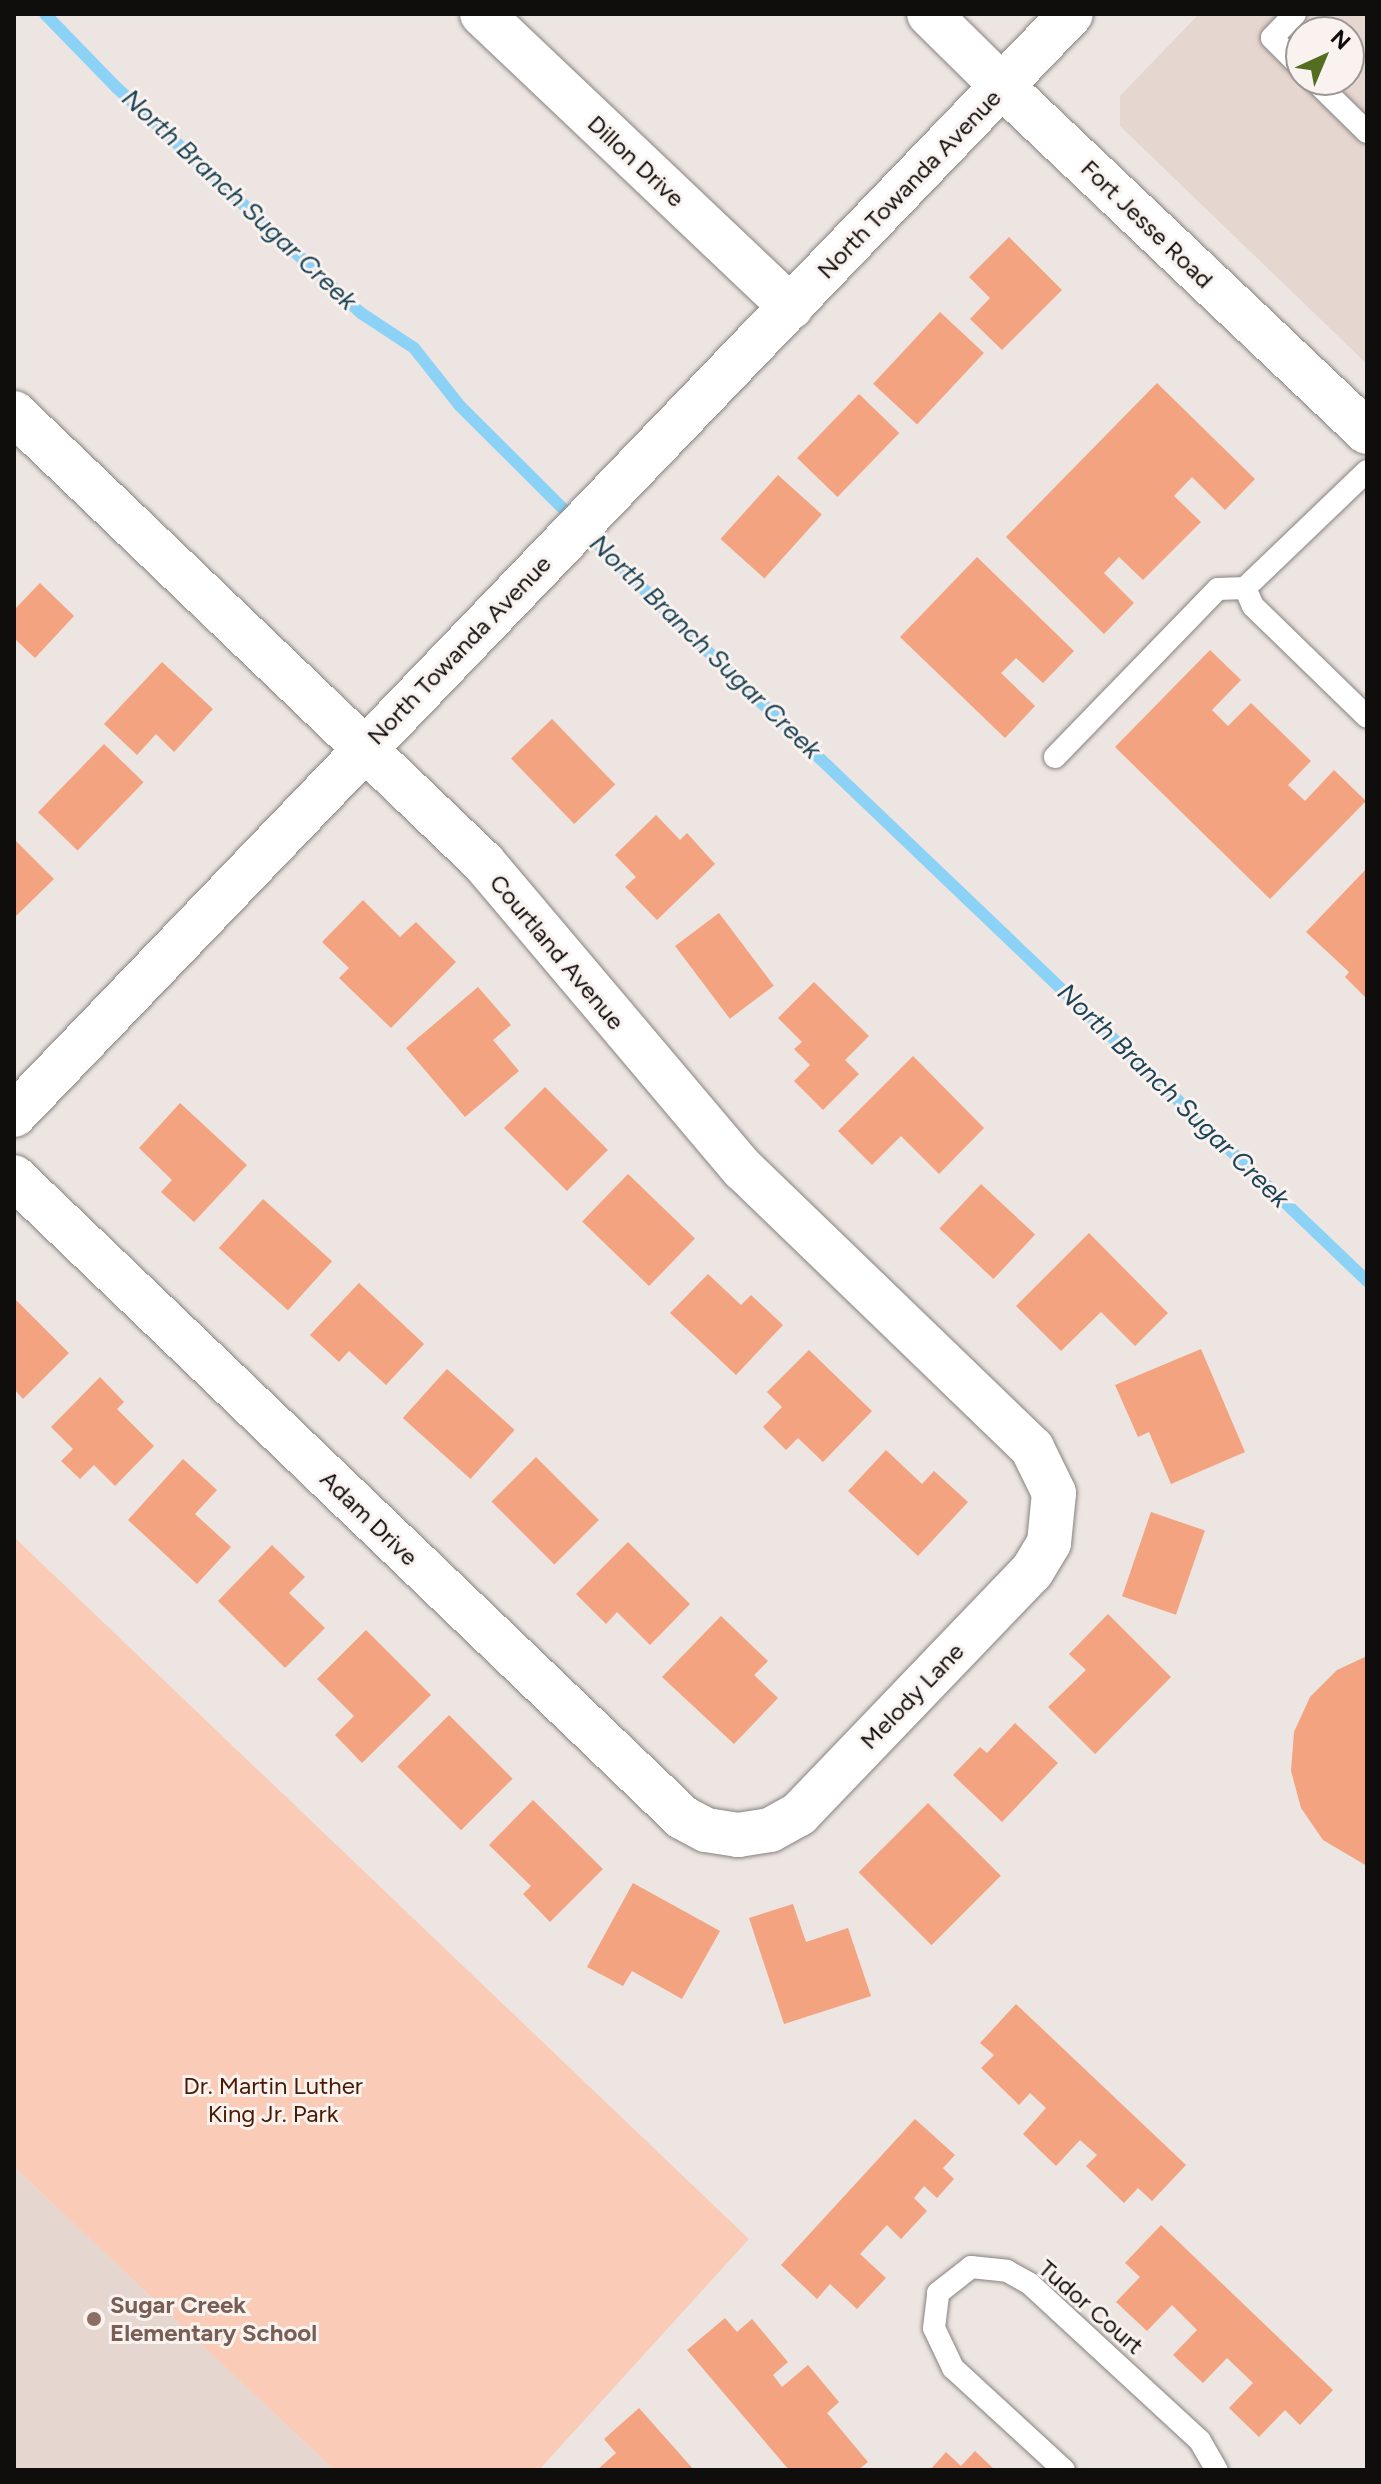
<!DOCTYPE html>
<html>
<head>
<meta charset="utf-8">
<style>
	body { margin:0 }
	#map { position:relative; width:1381px; height:2484px; overflow:hidden; background:#ece5e2; font-family:Figtree,sans-serif }
	div>[style] { position:absolute }
	[style*='--x'] { left:calc(var(--x)*1px); top:calc(var(--y)*1px); width:calc(var(--w)*1px); rotate:calc(var(--a)*1deg) }
	.built>* { inset:0; background:#e5d6d0 }
	.green>* { inset:0; background:#faccb8 }
	.stream>* { height:12px; margin:-6px; padding:0 6px; transform-origin:6px; border-radius:6px; background:#8cd2f6 }
	.building>* { inset:0; background:#f3a37f; transform-origin:0 0 }
	.roads { filter:drop-shadow(0 0 2px #88827f) drop-shadow(0 0 2px #88827f) }
	.service>* { height:22px; margin:-11px; padding:0 11px; transform-origin:11px; border-radius:11px; background:#fff }
	.minor>* { height:44px; margin:-22px; padding:0 22px; transform-origin:22px; border-radius:22px; background:#fff }
	.tertiary>* { height:44px; margin:-22px; padding:0 22px; transform-origin:22px; border-radius:22px; background:#fff }
	.secondary>* { height:44px; margin:-22px; padding:0 22px; transform-origin:22px; border-radius:22px; background:#fff }
	.dots>* { width:22px; height:22px; translate:-50% -50%; box-sizing:border-box; border:4px solid #f9f2ef; border-radius:50% }
	span { translate:-50% -50%; white-space:nowrap; text-align:center; line-height:1.15; -webkit-text-stroke:6px #f9f2ef; paint-order:stroke }
	.street-label { font-size:24px; color:#100e0d }
	.park-label { font-size:24px; color:#4a1900 }
	.education-label { font-size:24px; color:#785e54; font-weight:700 }
	.left { translate:0 -50%; text-align:left }
	.water-label { font-size:26px; color:#1b4355; font-style:italic }
	.frame { position:absolute; inset:0; border:16px solid #100e0d; pointer-events:none }
	.north { position:absolute; left:1285px; top:16px; width:80px; height:80px; box-sizing:border-box; background:#f9f2ef; border:2px solid #9c9795; border-radius:50%; rotate:44deg; font-size:22px; font-weight:700; line-height:32px; text-align:center; color:#100e0d }
	.north::after { content:''; display:block; margin:auto; width:28px; height:36px; background:#536e20; clip-path:polygon(50% 0,100% 100%,50% 72%,0 100%) }
</style>
</head>
<body>
<div id="map">
	<div class="built">
		<div style="clip-path:polygon(evenodd,1199px 14px,1367px 14px,1367px 364px,1120px 126px,1120px 96px,1199px 14px,1301px 32px,1349px 32px,1349px 80px,1301px 80px,1301px 32px)"></div>
		<div style="clip-path:polygon(14px 2167px,334px 2470px,14px 2470px)"></div>
	</div>
	<div class="green">
		<div style="clip-path:polygon(14px 1537px,749px 2239px,539px 2470px,334px 2470px,14px 2167px)"></div>
	</div>
	<div class="stream">
		<div style="--x:45;--y:14;--w:103;--a:45.8"></div>
		<div style="--x:117;--y:88;--w:332;--a:42.7"></div>
		<div style="--x:361;--y:313;--w:64;--a:33.4"></div>
		<div style="--x:414;--y:348;--w:74;--a:51.6"></div>
		<div style="--x:460;--y:406;--w:306;--a:44.9"></div>
		<div style="--x:677;--y:622;--w:954;--a:43.68"></div>
	</div>
	<div class="building">
		<div style="clip-path:polygon(1009px 237px,1062px 290px,1002px 350px,970px 319px,990px 298px,969px 277px)"></div>
		<div style="left:940px;top:312px;width:60px;height:98px;rotate:43deg"></div>
		<div style="clip-path:polygon(1157px 383px,1255px 479px,1225px 510px,1192px 477px,1174px 496px,1201px 522px,1143px 580px,1119px 557px,1104px 573px,1134px 603px,1104px 634px,1006px 537px)"></div>
		<div style="left:859px;top:394px;width:56px;height:89px;rotate:44deg"></div>
		<div style="left:778px;top:475px;width:59px;height:86px;rotate:42deg"></div>
		<div style="clip-path:polygon(977px 557px,1074px 651px,1043px 683px,1016px 658px,1001px 673px,1035px 706px,1005px 738px,900px 637px)"></div>
		<div style="clip-path:polygon(40px 583px,74px 616px,35px 658px,14px 638px,14px 610px)"></div>
		<div style="clip-path:polygon(1210px 650px,1241px 680px,1212px 710px,1228px 726px,1251px 703px,1311px 761px,1288px 785px,1305px 801px,1334px 770px,1366px 801px,1270px 899px,1115px 747px)"></div>
		<div style="clip-path:polygon(162px 662px,213px 709px,174px 752px,156px 734px,137px 755px,104px 724px)"></div>
		<div style="left:552px;top:719px;width:91px;height:57px;rotate:46deg"></div>
		<div style="left:104px;top:744px;width:55px;height:95px;rotate:44deg"></div>
		<div style="clip-path:polygon(656px 815px,680px 840px,687px 833px,715px 864px,657px 920px,625px 887px,636px 877px,615px 855px)"></div>
		<div style="clip-path:polygon(14px 839px,54px 879px,14px 918px)"></div>
		<div style="clip-path:polygon(1367px 868px,1367px 999px,1345px 977px,1349px 972px,1306px 932px)"></div>
		<div style="clip-path:polygon(363px 900px,400px 937px,416px 922px,456px 962px,391px 1028px,339px 978px,349px 968px,322px 942px)"></div>
		<div style="left:719px;top:913px;width:91px;height:55px;rotate:53deg"></div>
		<div style="clip-path:polygon(814px 982px,869px 1036px,845px 1060px,859px 1074px,823px 1110px,794px 1081px,810px 1065px,794px 1049px,802px 1042px,778px 1018px)"></div>
		<div style="clip-path:polygon(478px 987px,511px 1025px,493px 1040px,519px 1071px,465px 1117px,406px 1048px)"></div>
		<div style="clip-path:polygon(913px 1056px,984px 1128px,939px 1174px,901px 1136px,872px 1165px,838px 1131px)"></div>
		<div style="left:545px;top:1087px;width:89px;height:58px;rotate:45deg"></div>
		<div style="clip-path:polygon(180px 1103px,247px 1165px,194px 1222px,161px 1192px,172px 1180px,139px 1148px)"></div>
		<div style="left:628px;top:1174px;width:93px;height:66px;rotate:44deg"></div>
		<div style="left:981px;top:1184px;width:74px;height:61px;rotate:43deg"></div>
		<div style="left:263px;top:1199px;width:93px;height:66px;rotate:42deg"></div>
		<div style="clip-path:polygon(1089px 1233px,1168px 1313px,1135px 1346px,1101px 1312px,1061px 1351px,1016px 1306px)"></div>
		<div style="clip-path:polygon(708px 1274px,741px 1305px,751px 1295px,783px 1325px,736px 1375px,670px 1313px)"></div>
		<div style="clip-path:polygon(359px 1283px,424px 1344px,386px 1385px,349px 1351px,339px 1362px,310px 1335px)"></div>
		<div style="clip-path:polygon(14px 1298px,69px 1353px,23px 1399px,14px 1389px)"></div>
		<div style="clip-path:polygon(1201px 1349px,1245px 1452px,1171px 1484px,1149px 1432px,1138px 1437px,1115px 1385px)"></div>
		<div style="clip-path:polygon(809px 1350px,872px 1411px,823px 1462px,798px 1438px,786px 1450px,763px 1427px,782px 1407px,767px 1392px)"></div>
		<div style="left:447px;top:1369px;width:91px;height:66px;rotate:42deg"></div>
		<div style="clip-path:polygon(100px 1377px,124px 1402px,117px 1409px,154px 1446px,115px 1486px,94px 1465px,80px 1479px,61px 1461px,73px 1449px,51px 1427px)"></div>
		<div style="clip-path:polygon(886px 1450px,922px 1484px,934px 1471px,968px 1502px,918px 1556px,848px 1491px)"></div>
		<div style="left:536px;top:1457px;width:89px;height:63px;rotate:45deg"></div>
		<div style="clip-path:polygon(183px 1459px,217px 1490px,195px 1514px,231px 1547px,197px 1584px,128px 1520px)"></div>
		<div style="left:1151px;top:1512px;width:57px;height:89px;rotate:19deg"></div>
		<div style="clip-path:polygon(628px 1542px,690px 1604px,650px 1645px,617px 1612px,606px 1624px,576px 1594px)"></div>
		<div style="clip-path:polygon(272px 1545px,305px 1577px,289px 1593px,325px 1628px,285px 1668px,218px 1601px)"></div>
		<div style="clip-path:polygon(1108px 1614px,1171px 1677px,1095px 1754px,1048px 1707px,1086px 1670px,1069px 1654px)"></div>
		<div style="clip-path:polygon(721px 1616px,768px 1661px,754px 1675px,778px 1698px,734px 1744px,662px 1677px)"></div>
		<div style="clip-path:polygon(366px 1630px,431px 1695px,362px 1763px,335px 1735px,354px 1716px,317px 1679px)"></div>
		<div style="clip-path:polygon(1367px 1656px,1367px 1866px,1323px 1840px,1301px 1808px,1291px 1771px,1294px 1732px,1310px 1697px,1337px 1670px)"></div>
		<div style="left:449px;top:1715px;width:90px;height:73px;rotate:45deg"></div>
		<div style="clip-path:polygon(1015px 1723px,1058px 1763px,1002px 1822px,953px 1775px,980px 1747px,987px 1753px)"></div>
		<div style="clip-path:polygon(533px 1800px,603px 1869px,550px 1922px,523px 1894px,531px 1886px,489px 1845px)"></div>
		<div style="left:928px;top:1803px;width:103px;height:98px;rotate:45deg"></div>
		<div style="clip-path:polygon(633px 1883px,720px 1931px,682px 1999px,632px 1971px,623px 1986px,587px 1967px)"></div>
		<div style="clip-path:polygon(793px 1904px,806px 1942px,848px 1928px,871px 1996px,784px 2024px,749px 1918px)"></div>
		<div style="clip-path:polygon(1016px 2004px,1186px 2165px,1152px 2201px,1138px 2188px,1124px 2203px,1086px 2166px,1097px 2155px,1080px 2140px,1056px 2166px,1023px 2134px,1046px 2108px,1030px 2093px,1019px 2105px,981px 2068px,994px 2055px,980px 2043px)"></div>
		<div style="clip-path:polygon(915px 2119px,955px 2155px,943px 2168px,954px 2179px,937px 2198px,924px 2186px,914px 2198px,927px 2211px,901px 2239px,887px 2225px,860px 2254px,886px 2278px,857px 2309px,830px 2284px,817px 2299px,781px 2265px)"></div>
		<div style="clip-path:polygon(1161px 2225px,1333px 2390px,1300px 2425px,1285px 2410px,1259px 2437px,1229px 2408px,1253px 2383px,1227px 2358px,1203px 2383px,1173px 2355px,1197px 2330px,1172px 2305px,1147px 2331px,1116px 2302px,1140px 2277px,1125px 2263px)"></div>
		<div style="clip-path:polygon(725px 2318px,737px 2332px,752px 2319px,788px 2362px,773px 2375px,782px 2387px,808px 2365px,839px 2402px,827px 2413px,868px 2462px,858px 2470px,789px 2470px,687px 2350px)"></div>
		<div style="clip-path:polygon(639px 2408px,694px 2470px,597px 2470px,616px 2453px,604px 2439px)"></div>
		<div style="clip-path:polygon(975px 2451px,995px 2470px,930px 2470px,946px 2452px,961px 2466px)"></div>
	</div>
	<div class="roads">
		<div class="service">
			<div style="--x:1295;--y:14;--w:33;--a:134"></div>
			<div style="--x:1272;--y:38;--w:41;--a:45"></div>
			<div style="--x:1314;--y:80;--w:74;--a:44.5"></div>
			<div style="--x:1367;--y:471;--w:169;--a:136.2"></div>
			<div style="--x:1245;--y:588;--w:20;--a:66"></div>
			<div style="--x:1253;--y:606;--w:159;--a:44.2"></div>
			<div style="--x:1055;--y:757;--w:234;--a:-45.9"></div>
			<div style="--x:1218;--y:589;--w:27;--a:-2"></div>
			<div style="--x:1064;--y:2470;--w:151;--a:-137.4"></div>
			<div style="--x:953;--y:2368;--w:44;--a:-115.4"></div>
			<div style="--x:934;--y:2328;--w:35;--a:-83"></div>
			<div style="--x:938;--y:2293;--w:42;--a:-38.2"></div>
			<div style="--x:971;--y:2267;--w:36;--a:6"></div>
			<div style="--x:1007;--y:2271;--w:26;--a:29"></div>
			<div style="--x:1030;--y:2284;--w:231;--a:42.7"></div>
			<div style="--x:1200;--y:2441;--w:34;--a:60"></div>
		</div>
		<div class="minor">
			<div style="--x:482;--y:14;--w:426;--a:43.5"></div>
			<div style="--x:14;--y:413;--w:651;--a:43.75"></div>
			<div style="--x:484;--y:863;--w:401;--a:49.8"></div>
			<div style="--x:743;--y:1169;--w:402;--a:44"></div>
			<div style="--x:1032;--y:1448;--w:50;--a:63.9"></div>
			<div style="--x:1054;--y:1493;--w:50;--a:95.7"></div>
			<div style="--x:1049;--y:1543;--w:33;--a:121"></div>
			<div style="--x:1032;--y:1571;--w:337;--a:133.8"></div>
			<div style="--x:799;--y:1814;--w:33;--a:151"></div>
			<div style="--x:770;--y:1830;--w:32;--a:171"></div>
			<div style="--x:738;--y:1835;--w:32;--a:-171"></div>
			<div style="--x:706;--y:1830;--w:27;--a:-152"></div>
			<div style="--x:682;--y:1817;--w:925;--a:-136.23"></div>
		</div>
		<div class="tertiary">
			<div style="--x:929;--y:14;--w:103;--a:44.6"></div>
		</div>
		<div class="secondary">
			<div style="--x:1002;--y:86;--w:503;--a:43.47"></div>
			<div style="--x:14;--y:1115;--w:1526;--a:-46.17"></div>
		</div>
	</div>
	<div class="dots">
		<div style="left:94px;top:2319px;background:#8d6e63"></div>
	</div>
	<div class="street-label">
		<span style="left:636px;top:161px;rotate:43deg">Dillon Drive</span>
		<span style="left:909px;top:184px;rotate:-46deg">North Towanda Avenue</span>
		<span style="left:1147px;top:224px;rotate:44deg">Fort Jesse Road</span>
		<span style="left:459px;top:650px;rotate:-46deg">North Towanda Avenue</span>
		<span style="left:557px;top:952px;rotate:50deg">Courtland Avenue</span>
		<span style="left:369px;top:1518px;rotate:44deg">Adam Drive</span>
		<span style="left:912px;top:1696px;rotate:-46deg">Melody Lane</span>
		<span style="left:1091px;top:2307px;rotate:41deg">Tudor Court</span>
	</div>
	<div class="park-label">
		<span style="left:273px;top:2100px">Dr. Martin Luther<br>King Jr. Park</span>
	</div>
	<div class="education-label">
		<span class="left" style="left:110px;top:2319px">Sugar Creek<br>Elementary School</span>
	</div>
	<div class="water-label">
		<span style="left:239px;top:200px;rotate:43deg">North Branch Sugar Creek</span>
		<span style="left:705px;top:647px;rotate:44deg">North Branch Sugar Creek</span>
		<span style="left:1173px;top:1096px;rotate:44deg">North Branch Sugar Creek</span>
	</div>
	<div class="frame"></div>
	<div class="north">N</div>
</div>
</body>
</html>
